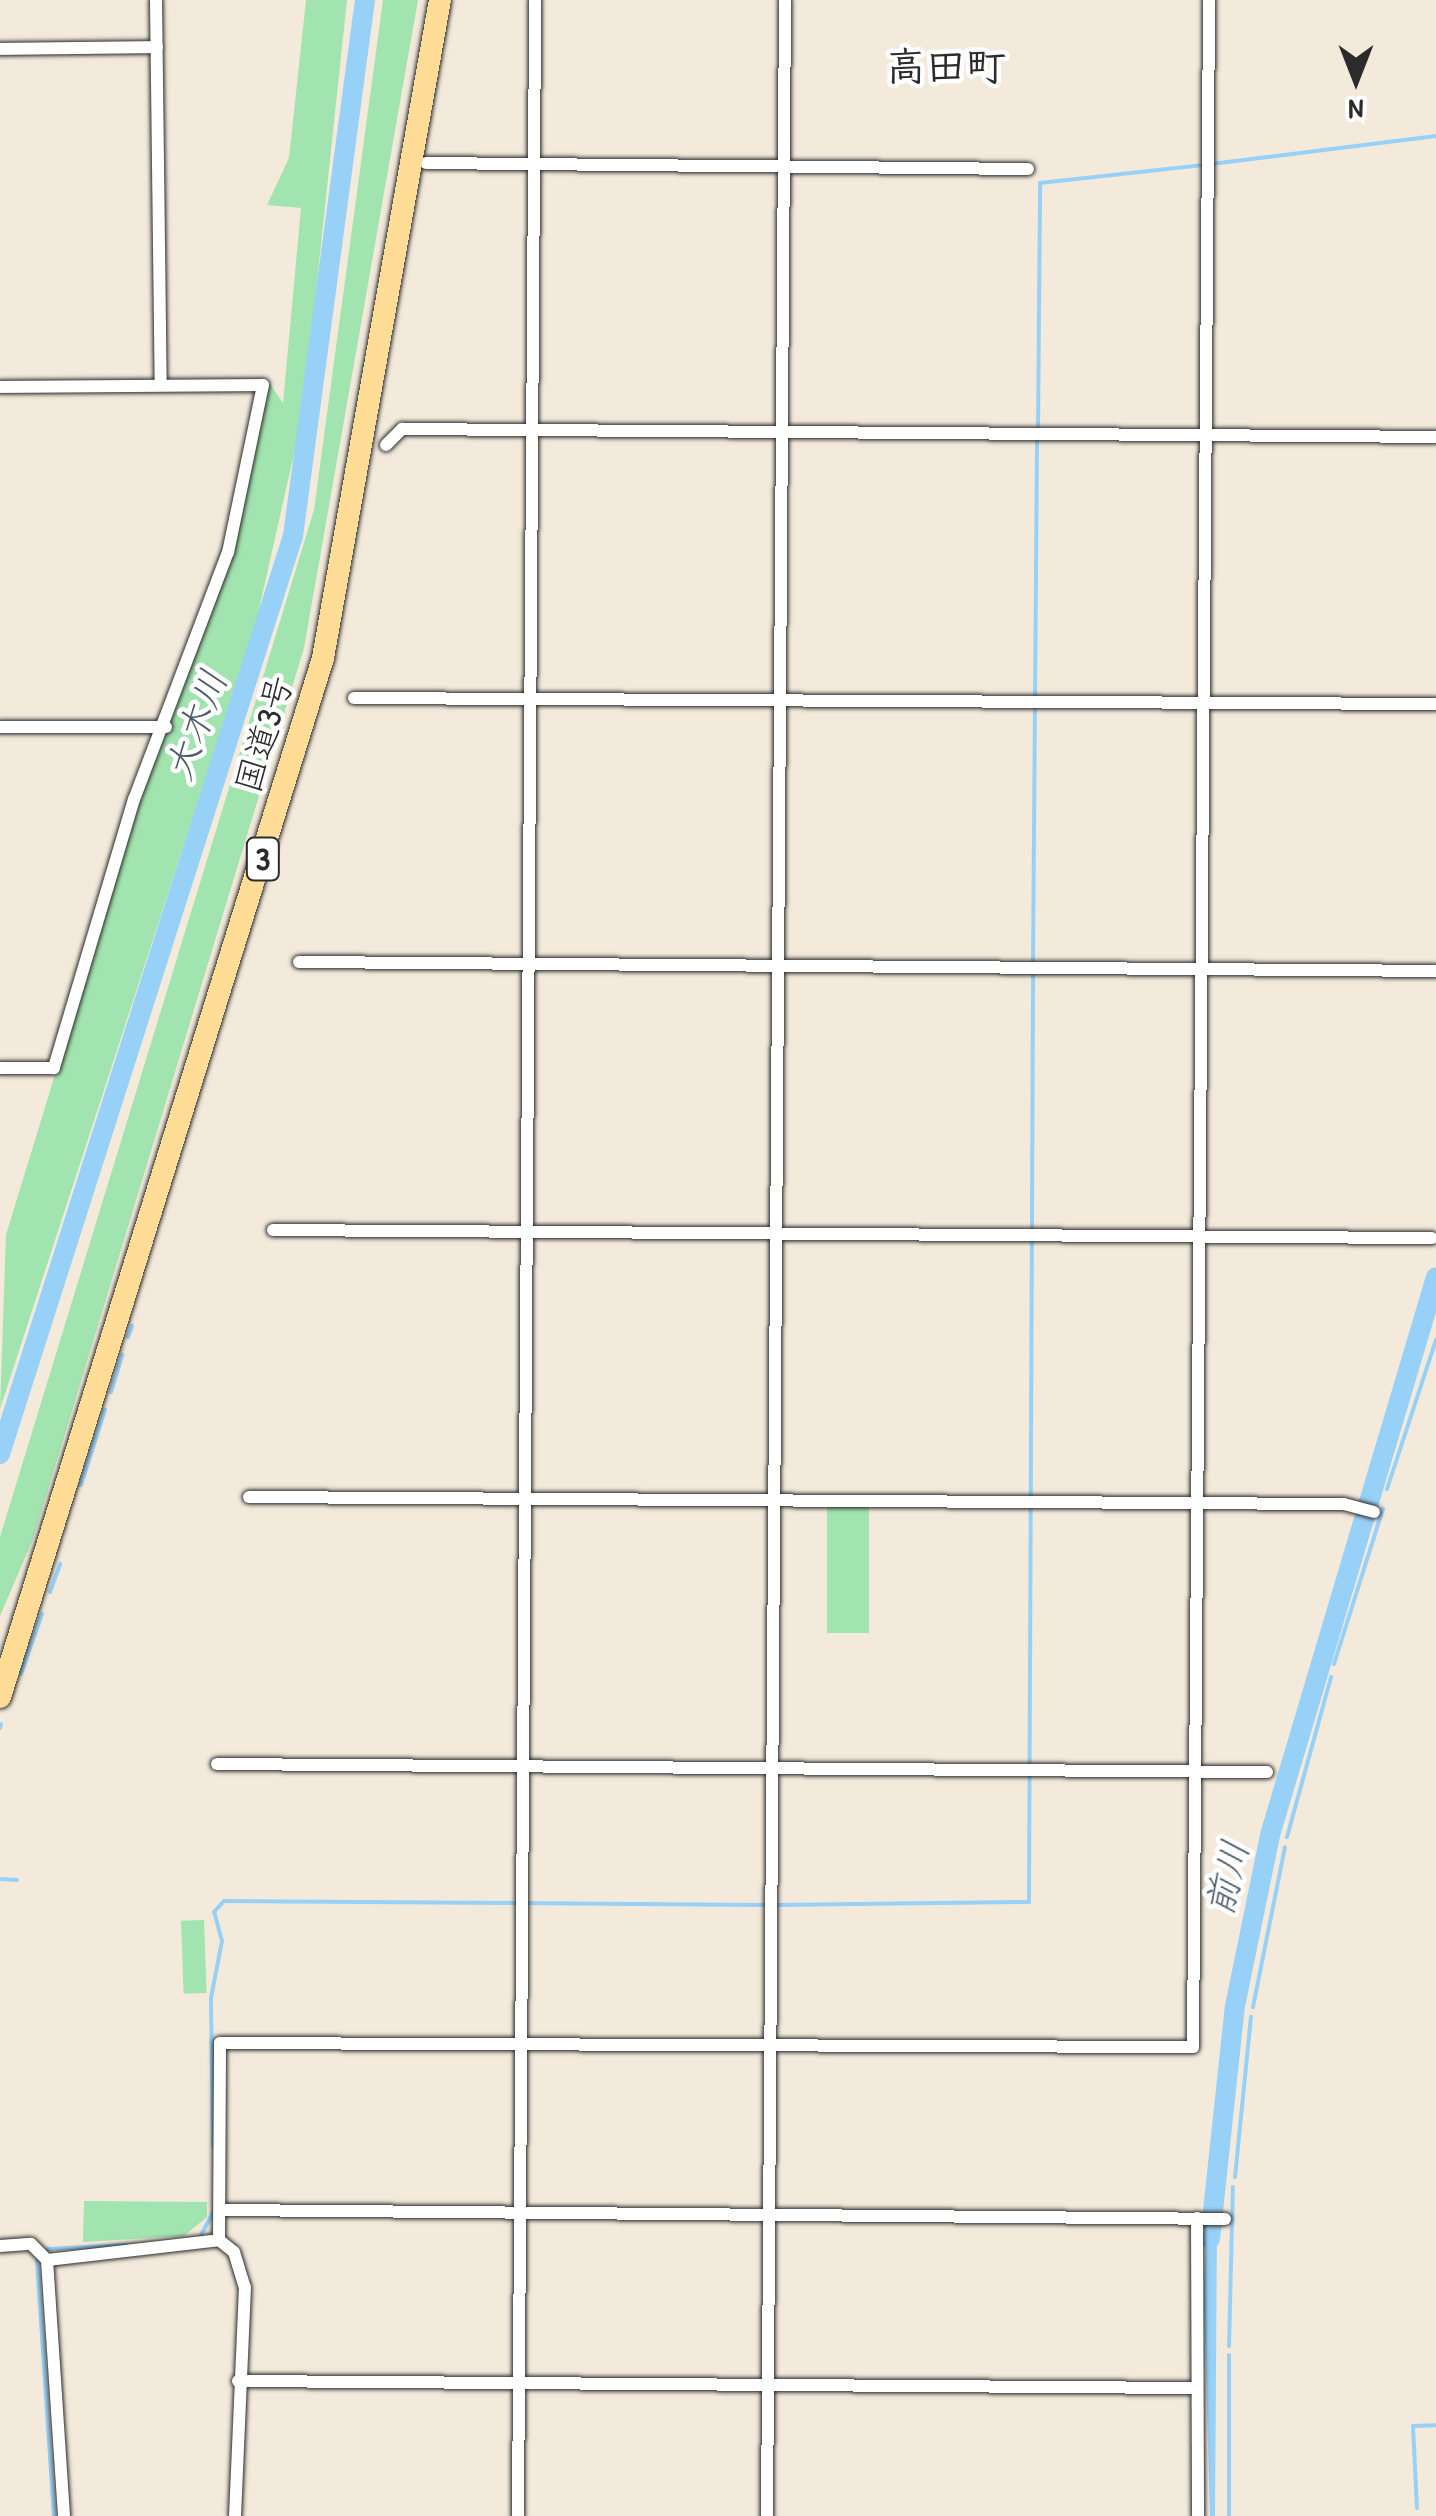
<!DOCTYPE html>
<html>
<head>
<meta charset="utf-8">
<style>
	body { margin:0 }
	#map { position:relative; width:1436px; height:2516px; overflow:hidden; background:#f3eadc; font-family:"Patrick Hand","Klee One",sans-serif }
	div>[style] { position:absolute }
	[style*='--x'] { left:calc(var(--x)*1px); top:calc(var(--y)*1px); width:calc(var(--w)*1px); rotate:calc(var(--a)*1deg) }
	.green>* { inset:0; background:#a2e4af; transform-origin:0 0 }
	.water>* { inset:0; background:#97d1f7 }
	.stream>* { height:4px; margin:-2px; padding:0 2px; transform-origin:2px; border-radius:2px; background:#97d1f7 }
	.river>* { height:20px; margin:-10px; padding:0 10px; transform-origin:10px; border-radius:10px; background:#97d1f7 }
	.roads { filter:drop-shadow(0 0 2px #2b2b2b) drop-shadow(0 0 2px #2b2b2b) }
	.street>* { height:12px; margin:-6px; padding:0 6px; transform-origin:6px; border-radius:6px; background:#fff }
	.highway>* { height:22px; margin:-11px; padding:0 11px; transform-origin:11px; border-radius:11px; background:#ffdd96 }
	span { translate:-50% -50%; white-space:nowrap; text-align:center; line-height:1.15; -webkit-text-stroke:9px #fff; paint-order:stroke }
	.shield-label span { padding:2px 8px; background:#fff; border:2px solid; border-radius:8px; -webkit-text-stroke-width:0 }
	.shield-label { font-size:32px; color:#2b2b2b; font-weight:700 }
	.street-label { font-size:35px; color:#2b2b2b }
	.water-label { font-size:38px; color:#4b5d68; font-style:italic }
	.quarter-label { font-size:40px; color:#2b2b2b; font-weight:700 }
	.north { position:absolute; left:1306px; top:30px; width:100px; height:100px; -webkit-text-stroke:8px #fff; paint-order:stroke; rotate:180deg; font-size:28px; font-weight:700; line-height:40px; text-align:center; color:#2b2b2b }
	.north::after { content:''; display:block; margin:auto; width:35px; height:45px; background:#2b2b2b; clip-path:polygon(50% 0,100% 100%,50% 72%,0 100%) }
</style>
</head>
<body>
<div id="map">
	<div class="green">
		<div style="clip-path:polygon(306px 0,347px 0,303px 414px,255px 627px,0 1409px,6px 1235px,129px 832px,233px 550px,268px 381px,283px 403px,301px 208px,267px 205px,289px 158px)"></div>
		<div style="clip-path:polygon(383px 0,418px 0,304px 648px,33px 1539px,0 1616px,0 1537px,314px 510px)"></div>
		<div style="left:827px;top:1506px;width:42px;height:127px"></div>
		<div style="left:204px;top:1920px;width:73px;height:23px;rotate:88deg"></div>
		<div style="clip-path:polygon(84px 2201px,207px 2202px,207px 2217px,184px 2236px,83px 2242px)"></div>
	</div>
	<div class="water">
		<div style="clip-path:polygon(1217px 2222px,1215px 2516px,1210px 2516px,1204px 2298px,1206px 2223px)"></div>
	</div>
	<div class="stream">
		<div style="--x:1211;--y:164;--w:227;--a:-7.1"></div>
		<div style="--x:1038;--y:429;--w:246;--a:-89.5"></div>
		<div style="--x:1040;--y:183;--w:163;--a:-6.3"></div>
		<div style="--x:1033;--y:964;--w:526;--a:-89.56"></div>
		<div style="--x:128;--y:1337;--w:12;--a:-70"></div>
		<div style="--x:111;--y:1392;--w:39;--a:-73"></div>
		<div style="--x:81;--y:1485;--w:79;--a:-72.3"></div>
		<div style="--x:1387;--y:1489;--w:157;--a:-71.8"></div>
		<div style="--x:50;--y:1592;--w:30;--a:-70"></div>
		<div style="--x:1334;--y:1664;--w:163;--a:-72.5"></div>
		<div style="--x:21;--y:1674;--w:64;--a:-70.7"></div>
		<div style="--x:0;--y:1728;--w:4;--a:-76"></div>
		<div style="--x:1287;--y:1837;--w:166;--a:-74.6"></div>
		<div style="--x:0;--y:1879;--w:17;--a:3"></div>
		<div style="--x:775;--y:1905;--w:254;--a:-0.7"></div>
		<div style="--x:1029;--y:1902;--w:929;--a:-89.75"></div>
		<div style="--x:1253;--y:2007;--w:163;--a:-78.7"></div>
		<div style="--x:213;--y:2146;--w:148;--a:-90.8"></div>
		<div style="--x:211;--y:1998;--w:58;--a:-79.1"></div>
		<div style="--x:222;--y:1941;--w:30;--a:-105"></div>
		<div style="--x:214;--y:1912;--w:15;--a:-48"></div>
		<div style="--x:224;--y:1901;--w:541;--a:0.42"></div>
		<div style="--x:1235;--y:2177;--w:161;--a:-84.3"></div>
		<div style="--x:200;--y:2237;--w:30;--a:-62"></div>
		<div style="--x:1229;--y:2346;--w:159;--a:-88.6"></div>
		<div style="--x:1229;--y:2355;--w:160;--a:90"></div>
		<div style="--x:1417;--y:2508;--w:82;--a:-92.8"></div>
		<div style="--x:1413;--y:2426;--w:23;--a:-2"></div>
		<div style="--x:54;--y:2516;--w:256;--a:-93.8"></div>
		<div style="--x:37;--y:2261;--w:16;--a:-47"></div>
		<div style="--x:48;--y:2249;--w:78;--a:-2.9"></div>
	</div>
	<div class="river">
		<div style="--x:0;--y:1454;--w:964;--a:-72.3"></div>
		<div style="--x:293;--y:536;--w:541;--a:-82.35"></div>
		<div style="--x:1210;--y:2239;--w:234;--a:-83.9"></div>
		<div style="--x:1235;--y:2006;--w:175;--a:-78.4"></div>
		<div style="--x:1270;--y:1835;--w:582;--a:-73.43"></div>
	</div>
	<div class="roads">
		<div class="street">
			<div style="--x:156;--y:0;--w:385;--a:89.3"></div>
			<div style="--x:0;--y:49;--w:157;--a:-0.7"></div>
			<div style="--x:426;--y:163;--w:602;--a:0.57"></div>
			<div style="--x:0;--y:387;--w:263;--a:-0.4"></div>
			<div style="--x:263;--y:385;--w:171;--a:101.8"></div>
			<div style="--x:228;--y:552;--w:264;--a:110.8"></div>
			<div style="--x:134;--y:799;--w:281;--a:106.6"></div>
			<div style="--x:54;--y:1068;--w:54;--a:180"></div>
			<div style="--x:386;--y:445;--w:23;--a:-45"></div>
			<div style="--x:402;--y:429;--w:1034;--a:0.44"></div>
			<div style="--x:354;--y:698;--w:1082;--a:0.32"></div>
			<div style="--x:0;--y:727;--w:166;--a:0"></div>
			<div style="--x:299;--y:962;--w:1137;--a:0.45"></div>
			<div style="--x:273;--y:1230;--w:1159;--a:0.4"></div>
			<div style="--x:249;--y:1497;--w:1095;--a:0.37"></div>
			<div style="--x:1344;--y:1504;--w:31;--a:15"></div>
			<div style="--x:217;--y:1764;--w:1050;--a:0.44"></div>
			<div style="--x:223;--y:2210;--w:1002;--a:0.51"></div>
			<div style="--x:1197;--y:2218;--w:298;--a:89.8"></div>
			<div style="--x:219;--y:2240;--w:197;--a:-89.7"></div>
			<div style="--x:220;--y:2043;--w:973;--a:0.24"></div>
			<div style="--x:1193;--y:2047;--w:2047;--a:-89.55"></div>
			<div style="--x:219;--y:2240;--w:19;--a:39"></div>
			<div style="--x:234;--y:2252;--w:37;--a:73"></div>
			<div style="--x:245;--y:2287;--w:229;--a:92.5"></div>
			<div style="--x:0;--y:2246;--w:31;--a:-4"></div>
			<div style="--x:31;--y:2244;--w:23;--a:45"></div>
			<div style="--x:47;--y:2260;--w:257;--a:86.2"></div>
			<div style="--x:47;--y:2260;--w:173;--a:-6.6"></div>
			<div style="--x:238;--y:2381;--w:958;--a:0.42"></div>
			<div style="--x:518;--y:2516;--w:2516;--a:-89.61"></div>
			<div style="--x:767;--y:2516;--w:2516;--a:-89.59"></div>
		</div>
		<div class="highway">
			<div style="--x:0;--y:1697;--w:1088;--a:-72.73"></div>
			<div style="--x:323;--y:658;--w:668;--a:-79.92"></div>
		</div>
	</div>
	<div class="shield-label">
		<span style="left:263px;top:859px">3</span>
	</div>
	<div class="street-label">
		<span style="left:264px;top:734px;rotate:-73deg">国道3号</span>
	</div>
	<div class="water-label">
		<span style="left:196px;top:725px;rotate:-70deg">大木川</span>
		<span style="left:1227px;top:1878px;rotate:-76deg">前川</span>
	</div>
	<div class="quarter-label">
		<span style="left:946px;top:65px">高田町</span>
	</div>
	<div class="north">N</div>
</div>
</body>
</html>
